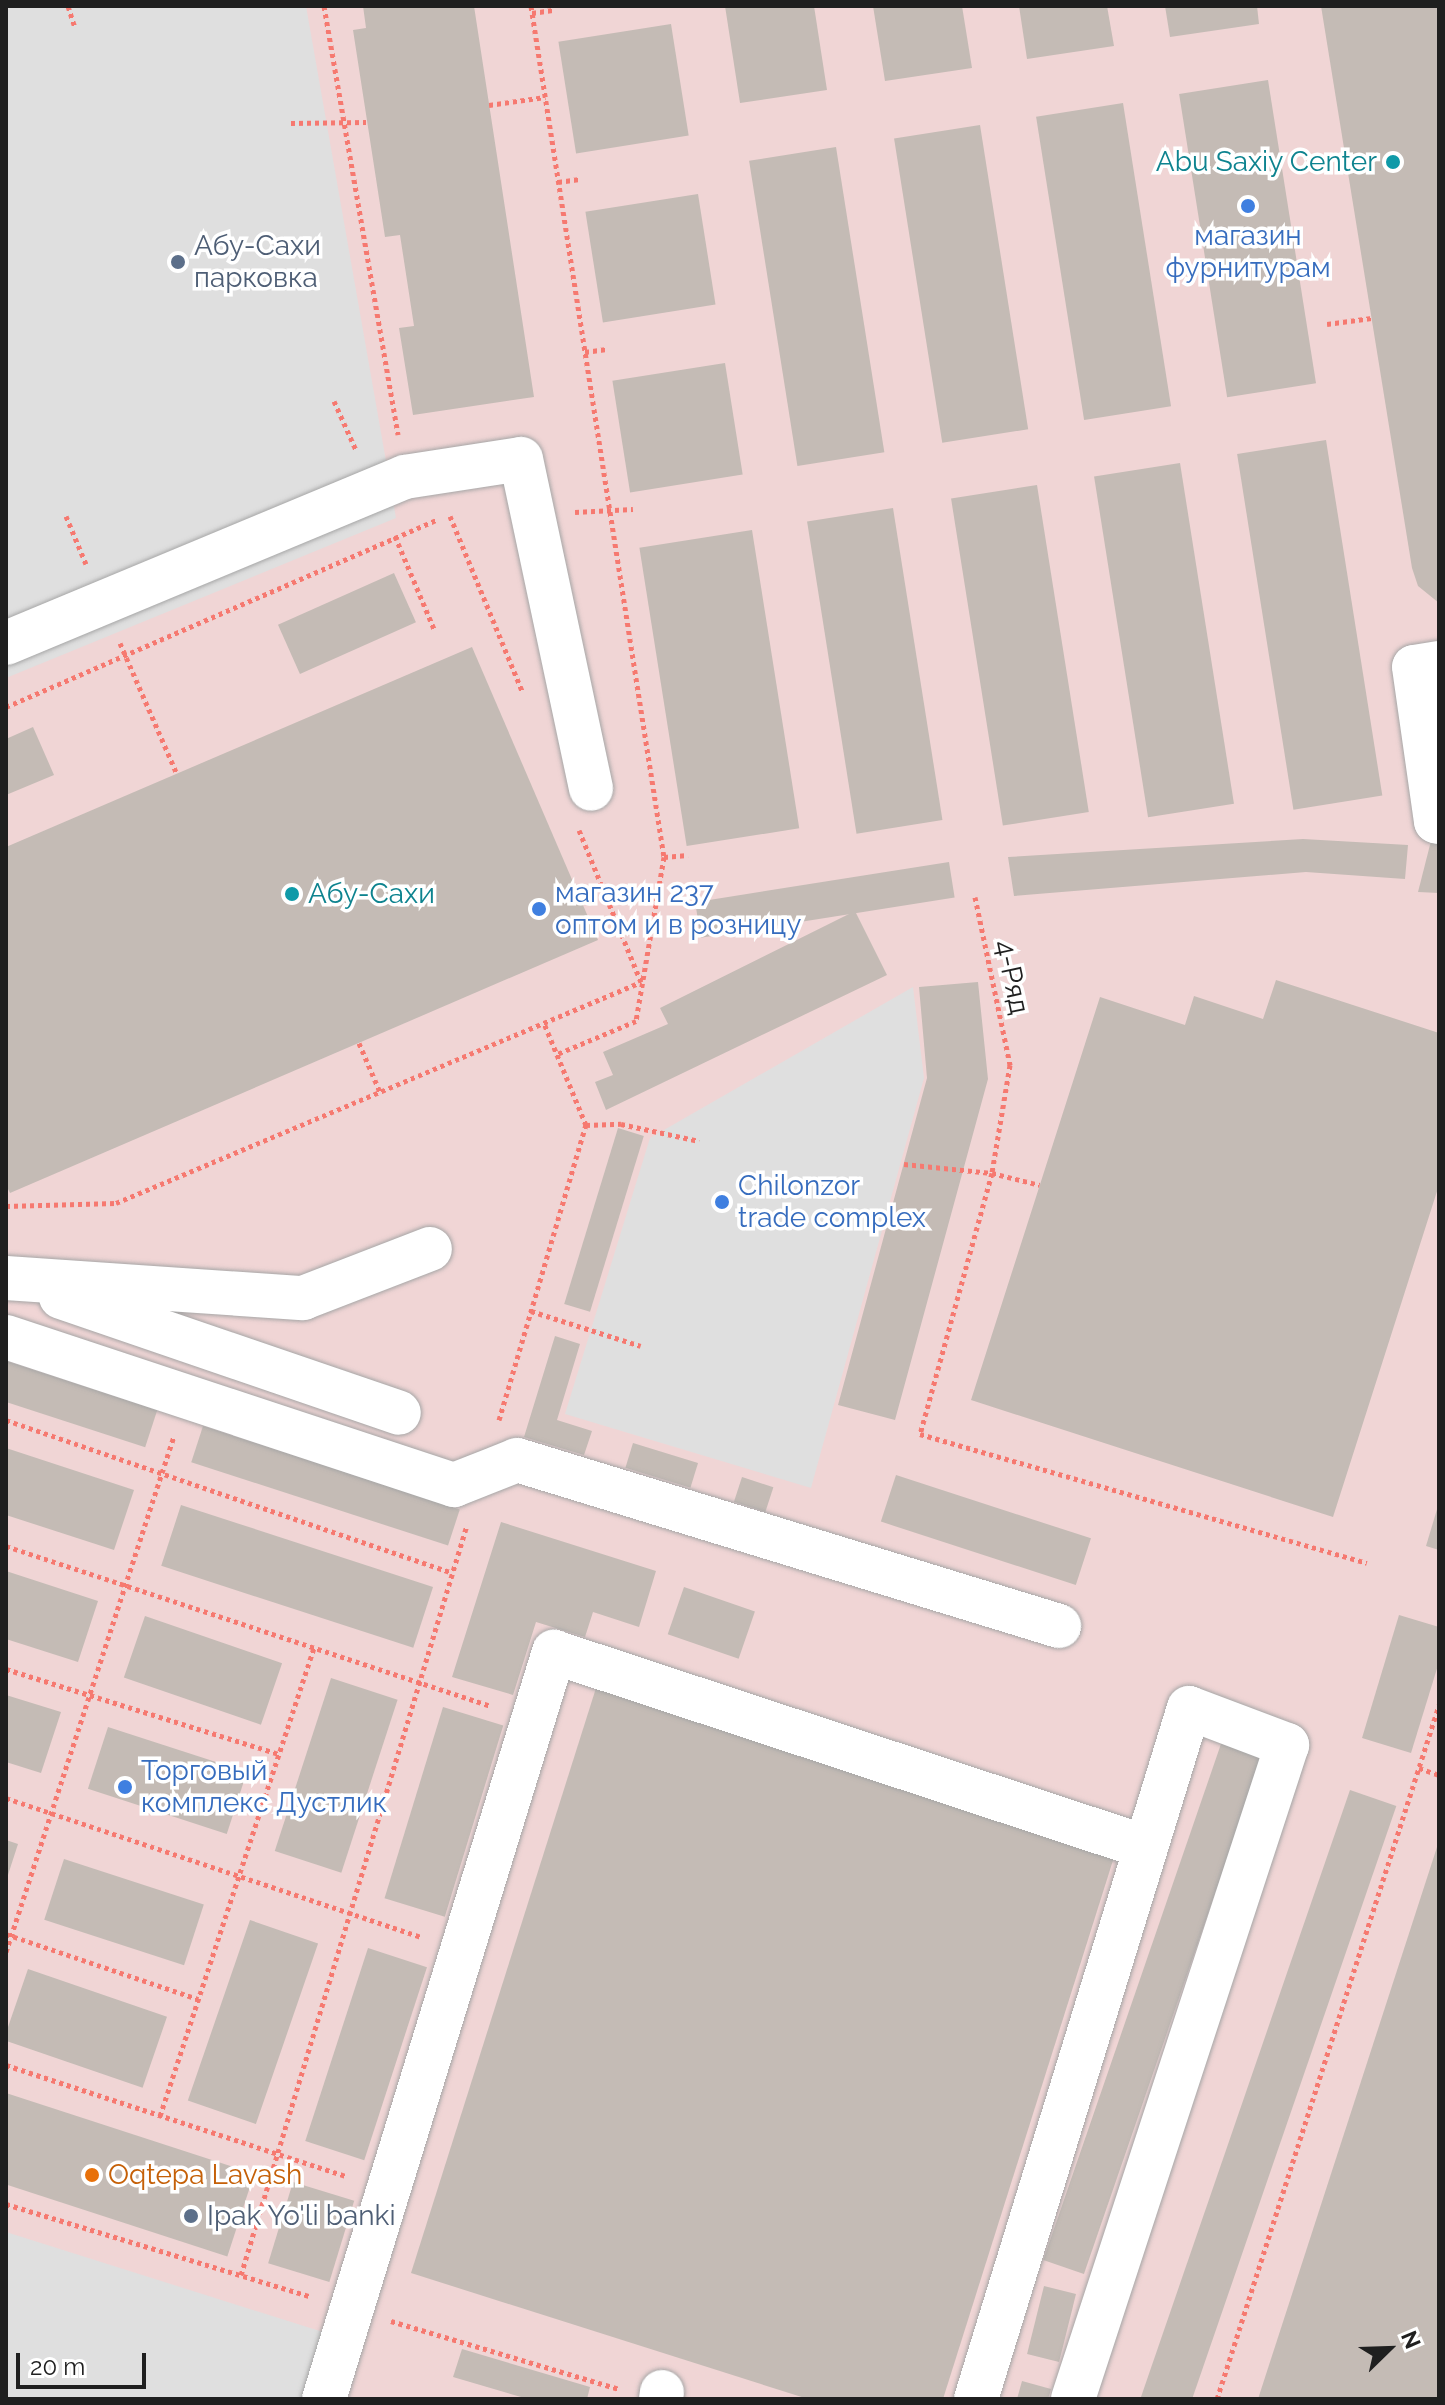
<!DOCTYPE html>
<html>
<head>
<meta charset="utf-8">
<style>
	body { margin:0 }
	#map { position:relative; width:1445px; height:2405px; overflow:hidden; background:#efece5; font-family:Raleway,sans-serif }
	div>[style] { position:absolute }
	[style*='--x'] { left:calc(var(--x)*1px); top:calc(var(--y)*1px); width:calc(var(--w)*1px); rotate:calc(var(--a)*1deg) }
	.commercial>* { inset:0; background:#f0d5d5; transform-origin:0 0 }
	.parking>* { inset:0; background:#dfdfdf }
	.building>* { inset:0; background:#c4bbb5; transform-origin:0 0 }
	.path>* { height:5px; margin-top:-2.5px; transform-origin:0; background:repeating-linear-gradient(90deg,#f67970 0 4px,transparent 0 8px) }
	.roads { filter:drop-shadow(0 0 2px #a6a6a6) drop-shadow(0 0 2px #a6a6a6) }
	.minor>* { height:44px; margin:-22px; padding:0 22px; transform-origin:22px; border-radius:22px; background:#fff }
	.dots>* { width:22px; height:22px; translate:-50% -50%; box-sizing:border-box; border:4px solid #fff; border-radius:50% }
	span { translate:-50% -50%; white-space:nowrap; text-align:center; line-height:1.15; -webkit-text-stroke:7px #fff; paint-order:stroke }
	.culture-label { font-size:28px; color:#0d838f }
	.right { translate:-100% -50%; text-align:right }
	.left { translate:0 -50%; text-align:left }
	.shop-label { font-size:28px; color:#366cbe }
	.service-label { font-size:28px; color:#4e5e75 }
	.street-label { font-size:28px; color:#1f1f1f }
	.food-label { font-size:28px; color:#c56008 }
	.frame { position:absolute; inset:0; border:8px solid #1f1f1f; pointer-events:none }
	.north { position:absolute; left:1349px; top:2309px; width:80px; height:80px; -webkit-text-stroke:6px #fff; paint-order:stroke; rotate:67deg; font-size:22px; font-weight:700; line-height:32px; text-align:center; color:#1f1f1f }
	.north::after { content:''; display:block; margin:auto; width:28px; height:36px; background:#1f1f1f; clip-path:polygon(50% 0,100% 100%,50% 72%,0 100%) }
	.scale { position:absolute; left:16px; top:2353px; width:130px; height:36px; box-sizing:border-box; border:4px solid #1f1f1f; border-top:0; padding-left:10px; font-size:24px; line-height:28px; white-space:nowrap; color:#1f1f1f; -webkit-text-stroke:6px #fff; paint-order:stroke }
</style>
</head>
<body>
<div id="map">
	<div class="commercial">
		<div style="left:6px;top:6px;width:1433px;height:2393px"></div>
	</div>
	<div class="parking">
		<div style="clip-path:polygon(6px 6px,306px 6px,396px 518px,6px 678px)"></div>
		<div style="clip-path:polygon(913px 987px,924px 1078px,811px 1488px,565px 1414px,650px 1138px)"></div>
		<div style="clip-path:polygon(6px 2232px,326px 2333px,303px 2399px,6px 2399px)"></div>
	</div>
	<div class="building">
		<div style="clip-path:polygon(363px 6px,474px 6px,534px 397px,413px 415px,399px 328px,414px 326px,400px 235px,385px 237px,353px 30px,366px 28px)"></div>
		<div style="clip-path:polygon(725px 6px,814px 6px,827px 90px,740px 103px)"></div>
		<div style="clip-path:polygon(873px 6px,962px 6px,972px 68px,885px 81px)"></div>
		<div style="clip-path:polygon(1019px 6px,1107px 6px,1114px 46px,1027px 59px)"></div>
		<div style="clip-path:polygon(1165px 6px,1257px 6px,1259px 24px,1170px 37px)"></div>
		<div style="clip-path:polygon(1321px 6px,1439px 6px,1439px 603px,1418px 586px,1412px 568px)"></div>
		<div style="left:671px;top:24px;width:113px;height:114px;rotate:81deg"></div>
		<div style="left:1268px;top:80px;width:307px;height:90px;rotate:81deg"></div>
		<div style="left:1123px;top:103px;width:307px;height:88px;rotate:81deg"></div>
		<div style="left:980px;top:125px;width:308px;height:87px;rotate:81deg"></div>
		<div style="left:836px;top:147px;width:309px;height:88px;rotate:81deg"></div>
		<div style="left:698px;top:194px;width:112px;height:114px;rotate:81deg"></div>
		<div style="left:725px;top:363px;width:113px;height:114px;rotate:81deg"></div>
		<div style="left:1326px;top:440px;width:360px;height:90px;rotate:81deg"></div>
		<div style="left:1180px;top:463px;width:345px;height:87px;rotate:81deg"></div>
		<div style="left:1037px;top:485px;width:331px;height:87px;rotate:81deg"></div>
		<div style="left:893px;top:508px;width:316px;height:87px;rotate:81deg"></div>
		<div style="left:752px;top:530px;width:302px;height:114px;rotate:81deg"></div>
		<div style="left:394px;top:573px;width:54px;height:127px;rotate:66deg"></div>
		<div style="clip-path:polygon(472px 647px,598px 940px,10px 1193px,6px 1185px,6px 847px)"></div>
		<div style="clip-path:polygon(33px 727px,54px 775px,6px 795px,6px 739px)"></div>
		<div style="clip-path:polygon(1432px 837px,1439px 838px,1439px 893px,1418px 892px)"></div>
		<div style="clip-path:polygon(1303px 839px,1408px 845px,1405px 879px,1306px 872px,1014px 896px,1008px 857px)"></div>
		<div style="left:949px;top:862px;width:36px;height:257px;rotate:81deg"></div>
		<div style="clip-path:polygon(855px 911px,887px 975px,606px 1110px,595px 1082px,613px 1075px,603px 1052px,668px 1024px,660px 1008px)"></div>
		<div style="clip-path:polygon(1276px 980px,1439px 1033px,1439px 1185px,1333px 1517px,971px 1400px,1100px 997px,1185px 1025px,1194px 996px,1263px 1019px)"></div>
		<div style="clip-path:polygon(978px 982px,988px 1079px,895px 1420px,838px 1405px,927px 1078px,919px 987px)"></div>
		<div style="left:618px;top:1128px;width:27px;height:184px;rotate:17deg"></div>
		<div style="clip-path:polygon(555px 1336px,580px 1344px,557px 1420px,592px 1431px,584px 1455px,524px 1437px)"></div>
		<div style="left:6px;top:1361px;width:159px;height:39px;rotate:18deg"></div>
		<div style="left:203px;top:1426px;width:270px;height:38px;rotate:18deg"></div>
		<div style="left:633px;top:1443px;width:68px;height:26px;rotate:17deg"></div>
		<div style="clip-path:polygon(6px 1448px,134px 1490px,114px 1550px,6px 1515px)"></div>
		<div style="left:896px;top:1475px;width:205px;height:49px;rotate:18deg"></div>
		<div style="left:742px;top:1477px;width:33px;height:26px;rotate:18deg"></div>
		<div style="left:181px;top:1505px;width:265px;height:64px;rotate:18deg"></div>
		<div style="clip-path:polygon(1438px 1506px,1439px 1506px,1439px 1550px,1426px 1546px)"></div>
		<div style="clip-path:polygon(501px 1522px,656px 1571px,639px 1627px,593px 1612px,585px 1637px,536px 1622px,513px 1695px,452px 1677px)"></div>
		<div style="clip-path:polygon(6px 1571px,98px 1601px,78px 1662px,6px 1639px)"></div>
		<div style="left:684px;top:1587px;width:75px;height:50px;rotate:19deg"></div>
		<div style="clip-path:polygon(1399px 1615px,1439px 1627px,1439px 1662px,1411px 1753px,1362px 1738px)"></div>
		<div style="left:145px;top:1616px;width:145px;height:65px;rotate:19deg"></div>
		<div style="left:331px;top:1678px;width:70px;height:182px;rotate:18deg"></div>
		<div style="clip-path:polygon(596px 1688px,1115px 1854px,943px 2399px,808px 2399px,411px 2273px)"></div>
		<div style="clip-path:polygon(6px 1695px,61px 1712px,41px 1773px,6px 1762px)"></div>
		<div style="left:443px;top:1707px;width:63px;height:200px;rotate:17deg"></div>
		<div style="left:108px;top:1727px;width:146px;height:65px;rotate:18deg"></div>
		<div style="left:1222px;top:1741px;width:43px;height:549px;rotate:19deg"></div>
		<div style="left:1350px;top:1790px;width:49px;height:642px;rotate:19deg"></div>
		<div style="clip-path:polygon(6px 1840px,18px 1844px,7px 1878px,6px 1878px)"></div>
		<div style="clip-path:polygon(1438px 1844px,1439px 2399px,1258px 2399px)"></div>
		<div style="left:64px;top:1859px;width:147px;height:64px;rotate:18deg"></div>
		<div style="left:250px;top:1920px;width:72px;height:191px;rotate:19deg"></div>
		<div style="left:368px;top:1948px;width:62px;height:203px;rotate:18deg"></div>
		<div style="left:28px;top:1969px;width:147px;height:75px;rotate:19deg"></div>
		<div style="left:6px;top:2093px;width:261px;height:87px;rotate:18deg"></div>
		<div style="left:293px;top:2182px;width:64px;height:85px;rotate:17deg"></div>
		<div style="left:1044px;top:2286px;width:33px;height:70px;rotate:14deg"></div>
		<div style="clip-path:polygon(462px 2349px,590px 2387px,587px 2399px,528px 2399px,453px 2377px)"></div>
		<div style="clip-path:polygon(1022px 2381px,1051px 2389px,1048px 2399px,1017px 2399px)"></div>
	</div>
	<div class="path">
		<div style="--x:68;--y:6;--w:22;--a:72"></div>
		<div style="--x:324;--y:6;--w:435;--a:80.2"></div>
		<div style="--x:531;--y:6;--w:861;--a:81.12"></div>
		<div style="--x:664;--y:857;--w:166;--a:99.7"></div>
		<div style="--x:636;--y:1021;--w:86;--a:157.3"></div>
		<div style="--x:532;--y:13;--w:21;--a:-8"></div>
		<div style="--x:489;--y:105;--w:57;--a:-8.1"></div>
		<div style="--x:291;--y:123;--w:75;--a:-0.8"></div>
		<div style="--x:558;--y:182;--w:22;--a:-8"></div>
		<div style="--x:1327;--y:324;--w:45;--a:-7.6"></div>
		<div style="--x:585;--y:352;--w:22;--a:-8"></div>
		<div style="--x:334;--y:401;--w:54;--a:65.8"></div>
		<div style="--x:575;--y:512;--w:58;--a:-3"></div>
		<div style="--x:66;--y:516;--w:52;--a:67.4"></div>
		<div style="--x:450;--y:516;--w:189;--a:67.6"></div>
		<div style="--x:395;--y:536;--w:103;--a:67.2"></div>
		<div style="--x:120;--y:643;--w:143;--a:66.5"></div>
		<div style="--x:6;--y:707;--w:471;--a:-23.5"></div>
		<div style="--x:664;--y:857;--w:24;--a:-5"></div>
		<div style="--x:975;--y:897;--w:172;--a:78.2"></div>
		<div style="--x:1010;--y:1065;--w:109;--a:99.5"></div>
		<div style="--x:992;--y:1173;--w:271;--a:105.4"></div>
		<div style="--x:920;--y:1434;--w:465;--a:16.1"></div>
		<div style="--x:359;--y:1043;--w:53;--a:66.8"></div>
		<div style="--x:586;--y:1125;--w:35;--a:-2"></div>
		<div style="--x:621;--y:1124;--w:80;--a:12.3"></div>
		<div style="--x:904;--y:1164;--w:88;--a:5.8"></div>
		<div style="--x:992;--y:1173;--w:49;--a:14"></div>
		<div style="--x:6;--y:1206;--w:110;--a:-1.6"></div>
		<div style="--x:116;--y:1203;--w:570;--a:-22.83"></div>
		<div style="--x:641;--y:982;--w:164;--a:-112.2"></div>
		<div style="--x:531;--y:1311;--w:115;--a:17.7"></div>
		<div style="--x:6;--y:1420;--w:472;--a:18.9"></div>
		<div style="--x:499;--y:1420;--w:308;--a:-73.6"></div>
		<div style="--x:586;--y:1125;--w:110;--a:-112.4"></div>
		<div style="--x:6;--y:1546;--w:511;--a:18.26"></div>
		<div style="--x:6;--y:1669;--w:286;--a:17.3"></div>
		<div style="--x:1419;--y:1768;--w:21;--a:19"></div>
		<div style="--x:6;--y:1798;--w:439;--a:18.5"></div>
		<div style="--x:6;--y:1934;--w:203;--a:18.7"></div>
		<div style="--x:6;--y:1952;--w:543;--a:-71.97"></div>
		<div style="--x:6;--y:2065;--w:357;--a:18.1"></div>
		<div style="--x:160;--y:2116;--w:493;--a:-71.8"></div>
		<div style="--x:6;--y:2204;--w:317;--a:16.9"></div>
		<div style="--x:241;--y:2275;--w:783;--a:-73.23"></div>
		<div style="--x:391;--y:2321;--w:238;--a:16.6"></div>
		<div style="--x:1217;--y:2399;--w:729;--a:-72.26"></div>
	</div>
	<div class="roads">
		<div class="minor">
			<div style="--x:6;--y:643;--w:432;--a:-22.6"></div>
			<div style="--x:405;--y:477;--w:117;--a:-8.8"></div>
			<div style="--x:521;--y:459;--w:337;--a:78"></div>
			<div style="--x:1439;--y:663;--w:25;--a:171"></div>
			<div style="--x:1414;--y:667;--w:156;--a:81.9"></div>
			<div style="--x:1436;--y:821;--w:3;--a:18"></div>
			<div style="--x:6;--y:1278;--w:298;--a:3.9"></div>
			<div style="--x:303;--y:1298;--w:136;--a:-21.1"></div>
			<div style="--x:61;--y:1297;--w:357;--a:18.9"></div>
			<div style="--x:6;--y:1337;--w:472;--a:18.3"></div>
			<div style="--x:454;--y:1485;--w:68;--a:-21.6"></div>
			<div style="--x:517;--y:1460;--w:567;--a:17.03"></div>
			<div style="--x:324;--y:2399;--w:782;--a:-72.89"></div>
			<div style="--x:554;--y:1652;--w:622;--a:18.26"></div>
			<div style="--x:661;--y:2399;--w:7;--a:-82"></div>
			<div style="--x:976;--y:2399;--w:723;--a:-72.87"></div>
			<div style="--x:1189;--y:1708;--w:105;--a:20.7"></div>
			<div style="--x:1287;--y:1745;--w:688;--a:108.12"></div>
		</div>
	</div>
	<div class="dots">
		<div style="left:1393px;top:162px;background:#0f9aa8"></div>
		<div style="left:1248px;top:206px;background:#3f7fe0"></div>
		<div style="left:178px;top:262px;background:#5c6f8a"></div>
		<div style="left:292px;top:894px;background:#0f9aa8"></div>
		<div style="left:539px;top:909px;background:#3f7fe0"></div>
		<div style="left:722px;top:1202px;background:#3f7fe0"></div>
		<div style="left:125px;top:1787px;background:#3f7fe0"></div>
		<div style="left:92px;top:2175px;background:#e8710a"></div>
		<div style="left:191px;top:2216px;background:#5c6f8a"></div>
	</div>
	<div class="culture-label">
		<span class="right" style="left:1377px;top:162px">Abu Saxiy Center</span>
		<span class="left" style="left:308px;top:894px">Абу-Сахи</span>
	</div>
	<div class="shop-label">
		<span style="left:1248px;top:252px">магазин<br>фурнитурам</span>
		<span class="left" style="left:555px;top:909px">магазин 237<br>оптом и в розницу</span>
		<span class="left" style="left:738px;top:1202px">Chilonzor<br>trade complex</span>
		<span class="left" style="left:141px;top:1787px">Торговый<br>комплекс Дустлик</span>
	</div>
	<div class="service-label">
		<span class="left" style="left:194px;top:262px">Абу-Сахи<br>парковка</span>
		<span class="left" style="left:207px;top:2216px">Ipak Yo'li banki</span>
	</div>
	<div class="street-label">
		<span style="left:1012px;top:977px;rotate:78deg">4-Ряд</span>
	</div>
	<div class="food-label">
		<span class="left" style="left:108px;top:2175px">Oqtepa Lavash</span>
	</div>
	<div class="frame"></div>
	<div class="north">N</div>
	<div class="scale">20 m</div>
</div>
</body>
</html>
